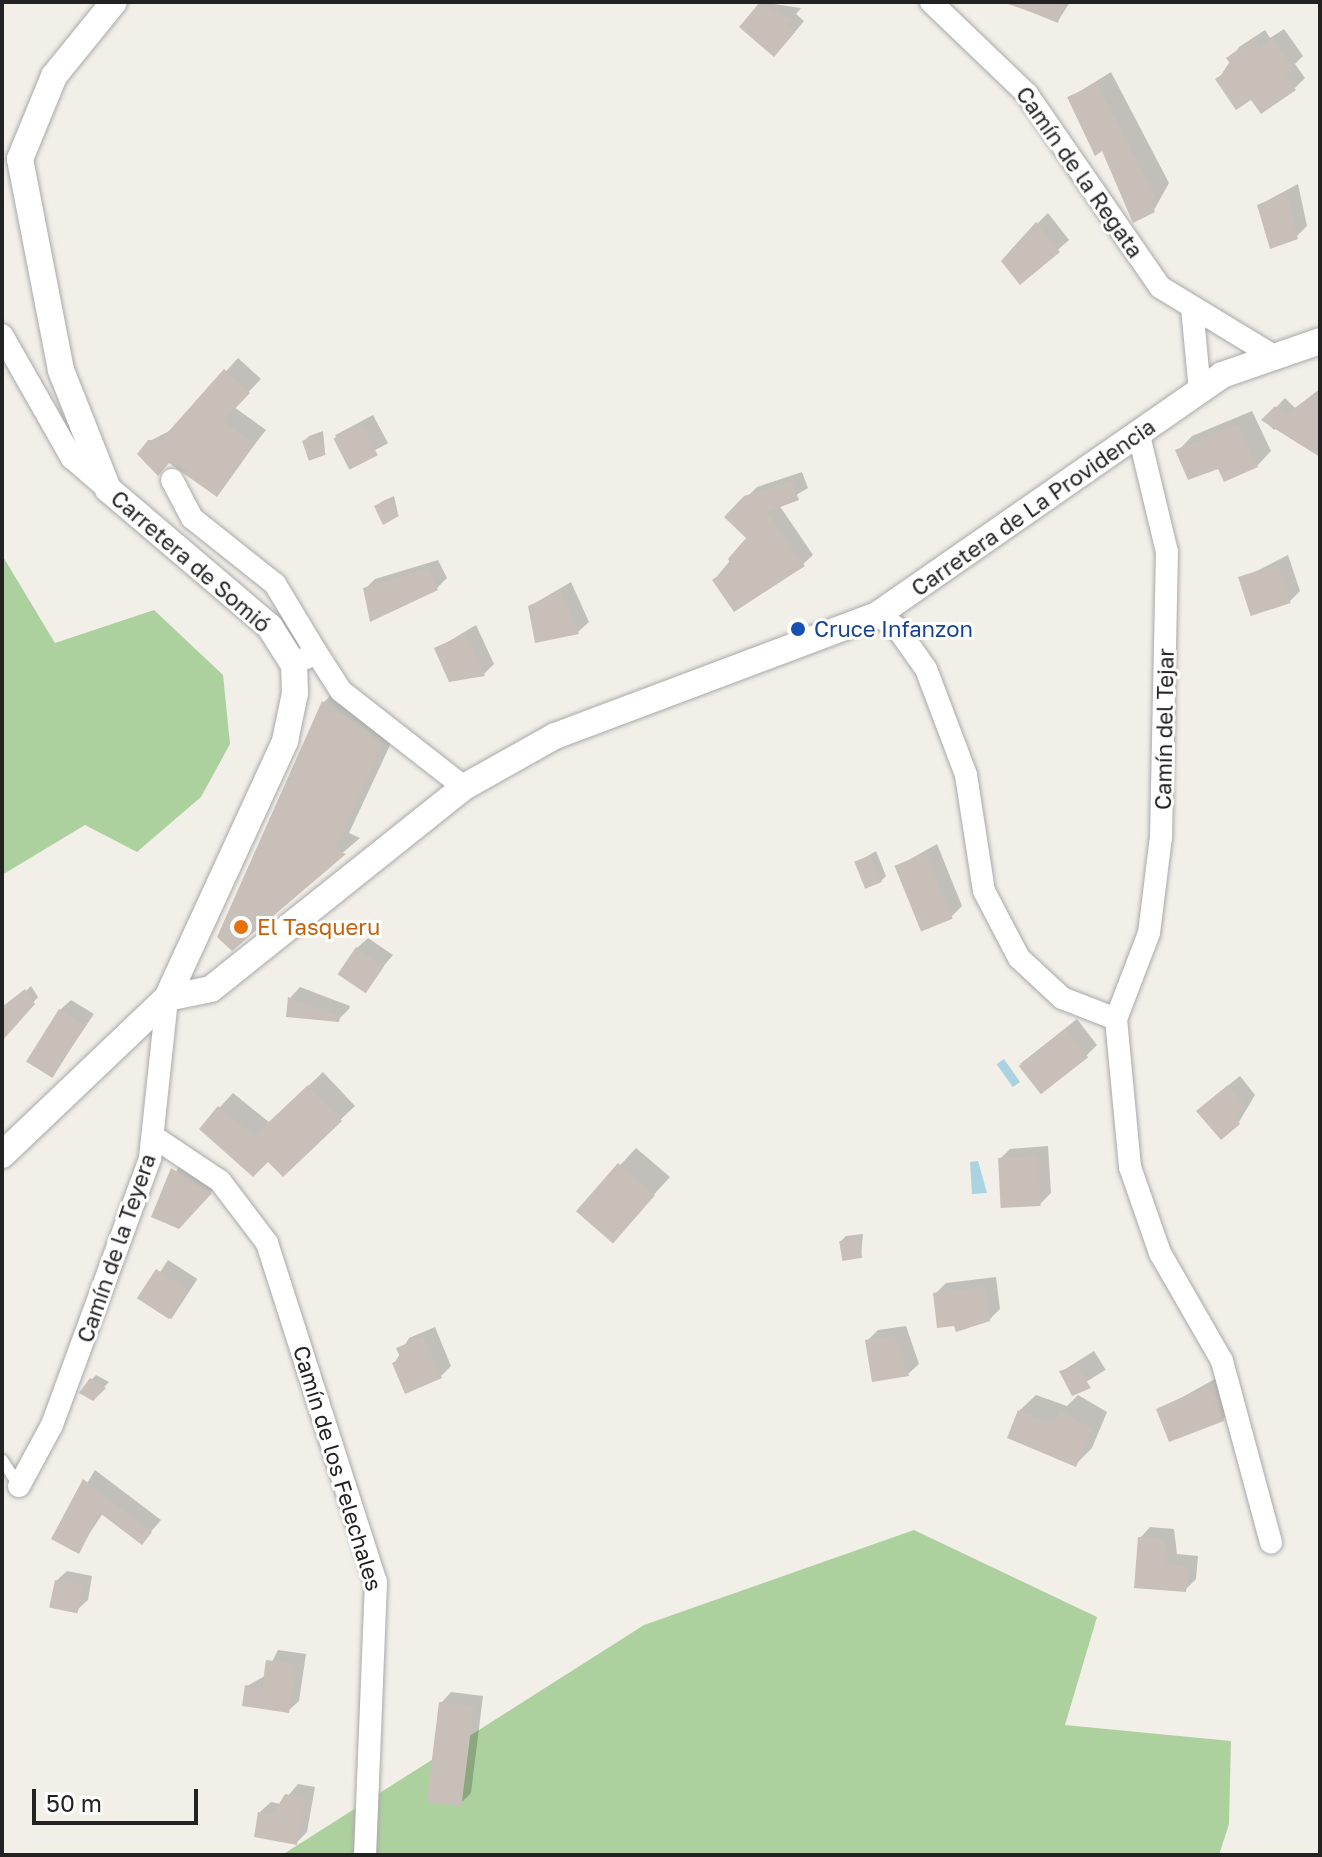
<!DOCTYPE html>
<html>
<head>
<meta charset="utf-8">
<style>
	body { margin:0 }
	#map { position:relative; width:1322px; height:1857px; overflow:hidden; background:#f2efe9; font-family:"Golos Text",sans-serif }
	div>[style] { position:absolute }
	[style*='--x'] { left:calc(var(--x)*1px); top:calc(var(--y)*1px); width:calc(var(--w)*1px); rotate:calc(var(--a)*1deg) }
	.forest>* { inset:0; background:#add19e }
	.water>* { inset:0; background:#aad3df; transform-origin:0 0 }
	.shadow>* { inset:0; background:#0003; transform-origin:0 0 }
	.building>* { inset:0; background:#c7bfb8; transform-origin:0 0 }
	.roads { filter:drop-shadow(0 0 2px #a9a9a9) drop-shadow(0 0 2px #a9a9a9) }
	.service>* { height:11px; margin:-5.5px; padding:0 5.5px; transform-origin:5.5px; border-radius:5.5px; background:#fff }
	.minor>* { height:22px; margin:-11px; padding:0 11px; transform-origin:11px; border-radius:11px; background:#fff }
	.tertiary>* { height:26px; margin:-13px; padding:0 13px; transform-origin:13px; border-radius:13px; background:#fff }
	.dots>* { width:22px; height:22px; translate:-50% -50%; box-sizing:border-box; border:4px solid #fff; border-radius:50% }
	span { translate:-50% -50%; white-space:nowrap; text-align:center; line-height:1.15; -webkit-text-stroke:6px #fff; paint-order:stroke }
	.street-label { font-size:22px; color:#222 }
	.transit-label { font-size:22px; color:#164399 }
	.left { translate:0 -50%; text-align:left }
	.food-label { font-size:22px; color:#c56008 }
	.frame { position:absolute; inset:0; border:4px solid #222; pointer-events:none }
	.scale { position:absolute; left:32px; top:1789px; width:166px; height:36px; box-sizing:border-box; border:4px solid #222; border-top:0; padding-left:10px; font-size:24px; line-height:28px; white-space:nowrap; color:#222; -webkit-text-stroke:6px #fff; paint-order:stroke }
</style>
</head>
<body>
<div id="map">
	<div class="forest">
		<div style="clip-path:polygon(2px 555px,55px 643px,154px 610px,223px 675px,230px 744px,201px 797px,137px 852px,85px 825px,2px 875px)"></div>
		<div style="clip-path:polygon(914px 1530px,1097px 1617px,1065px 1725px,1231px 1741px,1229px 1824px,1219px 1855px,282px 1855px,644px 1625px)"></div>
	</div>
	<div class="water">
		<div style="left:1004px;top:1059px;width:28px;height:9px;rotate:55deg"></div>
		<div style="clip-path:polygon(978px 1161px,987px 1193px,972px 1194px,970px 1162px)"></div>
	</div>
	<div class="shadow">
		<div style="clip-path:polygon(760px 2px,801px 8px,796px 14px,804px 21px,785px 44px,741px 27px)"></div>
		<div style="clip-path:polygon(1002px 2px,1070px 2px,1058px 21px)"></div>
		<div style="clip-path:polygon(1284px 29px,1303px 56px,1295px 64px,1305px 78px,1294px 89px,1251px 97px,1218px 80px,1239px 47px,1265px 30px,1270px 38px)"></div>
		<div style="clip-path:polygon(1111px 72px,1169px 183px,1154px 210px,1069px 98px)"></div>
		<div style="clip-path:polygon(1298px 184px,1307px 226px,1296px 237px,1259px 205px)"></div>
		<div style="clip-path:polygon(1048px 213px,1069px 240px,1021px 282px,1037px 224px)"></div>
		<div style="clip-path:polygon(238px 358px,261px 379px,234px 407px,266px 430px,216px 494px,150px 441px,175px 428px)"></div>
		<div style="clip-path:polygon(1320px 389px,1320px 431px,1281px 423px,1274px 430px,1264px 420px,1285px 398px,1295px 408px)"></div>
		<div style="clip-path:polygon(1252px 411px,1271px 451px,1257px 466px,1219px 466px,1178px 451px,1192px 436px)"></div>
		<div style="left:373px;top:415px;width:32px;height:43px;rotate:62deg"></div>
		<div style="clip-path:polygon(323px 431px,325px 453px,304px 441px,309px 436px)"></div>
		<div style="clip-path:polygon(802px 472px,808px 488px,779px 505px,813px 555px,803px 564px,714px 580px,749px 538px,727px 517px,757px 487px)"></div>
		<div style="clip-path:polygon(394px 496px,398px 514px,376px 507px,381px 502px)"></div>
		<div style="clip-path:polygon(1288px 555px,1300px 591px,1290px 601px,1241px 579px)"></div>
		<div style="clip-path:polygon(438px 560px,447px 578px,437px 588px,371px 619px,365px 589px,375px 579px)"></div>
		<div style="clip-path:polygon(571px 582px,589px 622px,578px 632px,530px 606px)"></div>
		<div style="clip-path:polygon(476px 625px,494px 664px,484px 674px,436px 649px)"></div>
		<div style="clip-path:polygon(340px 686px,399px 726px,349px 833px,360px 838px,232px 948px,219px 937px,324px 702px)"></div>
		<div style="clip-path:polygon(937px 844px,962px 906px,951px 917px,898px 866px)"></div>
		<div style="clip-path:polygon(876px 851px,886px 876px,881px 881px,856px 863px)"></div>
		<div style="clip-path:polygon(368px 938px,393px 955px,364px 989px,357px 948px)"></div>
		<div style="clip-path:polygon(31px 986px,38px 997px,2px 1038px,2px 1016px)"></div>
		<div style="clip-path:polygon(300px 987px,350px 1006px,349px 1009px,338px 1020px,290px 998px)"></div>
		<div style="clip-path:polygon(71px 1000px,94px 1014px,53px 1075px,60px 1010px)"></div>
		<div style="clip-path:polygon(1077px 1019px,1097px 1045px,1086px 1056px,1020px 1064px)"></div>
		<div style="clip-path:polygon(323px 1072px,355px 1106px,283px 1174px,269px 1159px,201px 1128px,233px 1093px,270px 1123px)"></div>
		<div style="clip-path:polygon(1240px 1076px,1255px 1095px,1239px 1122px,1210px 1100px)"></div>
		<div style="clip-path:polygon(1048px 1146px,1051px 1193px,1040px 1204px,1000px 1159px,1010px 1149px)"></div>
		<div style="clip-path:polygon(636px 1148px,670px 1177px,627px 1224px,578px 1211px)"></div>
		<div style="clip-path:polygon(183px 1158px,221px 1182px,178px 1226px,154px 1216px)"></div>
		<div style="clip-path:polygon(863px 1234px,861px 1256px,841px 1241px,846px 1236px)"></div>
		<div style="left:168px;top:1260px;width:35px;height:48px;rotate:33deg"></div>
		<div style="clip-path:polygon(996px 1277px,1000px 1309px,989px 1320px,956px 1323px,935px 1294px,946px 1283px)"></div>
		<div style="clip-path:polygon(906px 1326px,919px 1364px,908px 1374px,873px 1379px,867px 1341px,878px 1330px)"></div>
		<div style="clip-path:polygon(435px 1327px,451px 1366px,441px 1376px,394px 1364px,409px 1338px)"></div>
		<div style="left:1094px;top:1351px;width:22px;height:38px;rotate:58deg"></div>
		<div style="clip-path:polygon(1224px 1374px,1233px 1408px,1223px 1419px,1159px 1410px)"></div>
		<div style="clip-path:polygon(96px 1375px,109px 1382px,93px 1398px,92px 1379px)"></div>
		<div style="clip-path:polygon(1036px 1395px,1067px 1406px,1078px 1395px,1107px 1412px,1092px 1448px,1075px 1465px,1019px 1411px)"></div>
		<div style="clip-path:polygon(95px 1470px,161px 1520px,142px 1542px,103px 1513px,78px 1551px,54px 1538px)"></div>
		<div style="clip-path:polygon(1150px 1527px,1174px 1529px,1177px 1554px,1198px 1556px,1196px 1579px,1185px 1590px,1140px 1538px)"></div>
		<div style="clip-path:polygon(67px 1571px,92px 1576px,88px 1600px,77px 1610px,56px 1581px)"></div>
		<div style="clip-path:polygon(278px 1650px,306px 1654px,299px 1701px,288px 1711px,247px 1686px,265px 1676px)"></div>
		<div style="clip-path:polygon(451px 1692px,483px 1696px,471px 1793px,460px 1804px,441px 1703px)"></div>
		<div style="clip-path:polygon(298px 1784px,315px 1787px,307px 1832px,296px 1843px,260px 1812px,271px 1802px,281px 1804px)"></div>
	</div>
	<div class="building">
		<div style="clip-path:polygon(760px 2px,792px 20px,787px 26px,795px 32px,774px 57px,739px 27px)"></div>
		<div style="clip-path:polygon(1006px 2px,1064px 2px,1058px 23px)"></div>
		<div style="clip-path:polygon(1273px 38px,1294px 69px,1285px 75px,1296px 90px,1261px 114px,1251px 100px,1236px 110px,1215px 79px,1233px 67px,1226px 58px,1253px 39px,1259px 48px)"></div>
		<div style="clip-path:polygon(1097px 84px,1157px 198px,1150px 201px,1155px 212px,1133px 223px,1102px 151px,1095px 156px,1067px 97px)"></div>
		<div style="clip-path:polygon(1287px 193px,1298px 239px,1270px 249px,1257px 205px)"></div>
		<div style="clip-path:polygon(1036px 222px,1060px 252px,1020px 285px,1001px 261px)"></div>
		<div style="clip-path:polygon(224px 369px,250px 393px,223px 421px,255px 444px,217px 497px,169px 463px,158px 476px,137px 454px,148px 440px,161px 440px)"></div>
		<div style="clip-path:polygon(1320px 389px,1320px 457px,1261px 420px,1275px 406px,1285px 416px)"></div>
		<div style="left:362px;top:424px;width:35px;height:32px;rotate:63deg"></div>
		<div style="clip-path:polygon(1238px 424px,1258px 467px,1224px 482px,1218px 469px,1188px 480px,1175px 450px)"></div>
		<div style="left:319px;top:435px;width:21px;height:18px;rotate:71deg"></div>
		<div style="clip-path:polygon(792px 481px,799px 500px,767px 512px,805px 566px,734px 612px,712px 580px,732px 566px,728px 559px,746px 538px,724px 517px,744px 496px)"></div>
		<div style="clip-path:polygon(388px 499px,399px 516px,383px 525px,374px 506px)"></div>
		<div style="left:1278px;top:564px;width:41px;height:42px;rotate:72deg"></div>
		<div style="clip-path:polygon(428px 568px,438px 590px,370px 622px,363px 588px)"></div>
		<div style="clip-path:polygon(561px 591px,579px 634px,535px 643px,528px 606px)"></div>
		<div style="clip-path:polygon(465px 634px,485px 676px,449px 682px,434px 648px)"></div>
		<div style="clip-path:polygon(322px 701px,384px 742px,335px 849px,346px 854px,232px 951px,217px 937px)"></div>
		<div style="left:926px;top:853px;width:71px;height:34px;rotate:68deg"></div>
		<div style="left:871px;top:855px;width:29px;height:18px;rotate:68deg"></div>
		<div style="left:356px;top:947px;width:34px;height:33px;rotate:34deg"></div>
		<div style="clip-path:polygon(25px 989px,35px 1004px,2px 1041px,2px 1007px)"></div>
		<div style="clip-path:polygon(288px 997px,340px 1017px,339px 1022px,286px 1017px)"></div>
		<div style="left:59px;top:1009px;width:31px;height:62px;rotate:32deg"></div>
		<div style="left:1066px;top:1029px;width:36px;height:60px;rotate:52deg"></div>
		<div style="clip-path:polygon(308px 1085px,342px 1121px,283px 1177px,268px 1162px,253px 1177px,199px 1129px,218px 1106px,254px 1136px)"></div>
		<div style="clip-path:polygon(1228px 1085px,1246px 1107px,1235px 1116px,1240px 1124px,1221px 1140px,1196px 1111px)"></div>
		<div style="left:1038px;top:1156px;width:50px;height:40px;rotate:87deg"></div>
		<div style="left:618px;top:1163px;width:49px;height:64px;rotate:41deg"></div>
		<div style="clip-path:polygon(171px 1168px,212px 1193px,179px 1229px,151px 1217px)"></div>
		<div style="left:859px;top:1238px;width:20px;height:20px;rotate:81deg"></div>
		<div style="left:156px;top:1269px;width:38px;height:35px;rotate:33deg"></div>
		<div style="clip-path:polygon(986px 1286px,990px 1321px,956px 1332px,954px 1326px,937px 1328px,933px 1293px)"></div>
		<div style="clip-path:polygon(895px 1335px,909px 1376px,872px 1382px,865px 1340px)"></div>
		<div style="clip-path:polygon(424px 1336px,442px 1378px,405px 1394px,392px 1363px,401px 1359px,396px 1348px)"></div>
		<div style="clip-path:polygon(1077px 1366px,1091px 1388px,1072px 1396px,1059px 1371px)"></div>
		<div style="clip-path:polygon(90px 1378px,106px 1388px,93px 1401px,79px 1393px)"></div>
		<div style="clip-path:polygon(1214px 1383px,1224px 1421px,1169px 1442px,1156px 1409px)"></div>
		<div style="clip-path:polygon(1018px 1410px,1054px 1424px,1060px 1410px,1092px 1429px,1076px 1467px,1007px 1438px)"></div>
		<div style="clip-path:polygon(83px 1479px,152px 1532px,142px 1545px,100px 1513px,79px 1554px,51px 1539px)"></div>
		<div style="clip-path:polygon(1138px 1537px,1164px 1539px,1167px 1564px,1188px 1566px,1186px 1592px,1134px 1588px)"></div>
		<div style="left:55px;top:1580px;width:29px;height:28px;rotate:12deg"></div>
		<div style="clip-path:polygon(266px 1660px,296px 1664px,289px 1713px,242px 1706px,245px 1685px,262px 1688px)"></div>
		<div style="left:439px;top:1702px;width:35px;height:101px;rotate:7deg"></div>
		<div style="clip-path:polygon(285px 1794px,306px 1798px,297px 1845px,254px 1837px,258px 1812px,273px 1814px)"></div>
	</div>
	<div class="roads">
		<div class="service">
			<div style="--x:2;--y:1460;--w:31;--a:57"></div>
		</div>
		<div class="minor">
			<div style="--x:931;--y:2;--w:133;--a:43.8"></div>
			<div style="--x:1027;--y:94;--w:234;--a:55.4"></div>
			<div style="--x:1160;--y:287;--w:129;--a:31.3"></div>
			<div style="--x:1192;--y:308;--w:83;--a:84.5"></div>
			<div style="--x:2;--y:335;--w:142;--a:60.4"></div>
			<div style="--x:72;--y:458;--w:48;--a:40.7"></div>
			<div style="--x:172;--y:480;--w:43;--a:62.2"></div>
			<div style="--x:192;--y:518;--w:106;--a:38.5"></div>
			<div style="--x:275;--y:584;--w:79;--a:58.9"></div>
			<div style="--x:877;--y:615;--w:24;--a:33"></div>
			<div style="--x:897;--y:628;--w:50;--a:54.7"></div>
			<div style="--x:926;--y:669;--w:113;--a:69.3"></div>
			<div style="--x:966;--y:775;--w:117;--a:81.2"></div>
			<div style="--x:984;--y:891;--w:76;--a:62.4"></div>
			<div style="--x:1019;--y:958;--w:59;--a:42.9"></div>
			<div style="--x:1062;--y:998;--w:58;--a:21.3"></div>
			<div style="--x:1116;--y:1019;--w:149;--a:84.6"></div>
			<div style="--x:1130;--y:1167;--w:91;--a:70.8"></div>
			<div style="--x:1160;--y:1253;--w:125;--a:60.1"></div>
			<div style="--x:1222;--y:1361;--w:188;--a:74.9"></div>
			<div style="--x:306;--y:658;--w:12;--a:-31"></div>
			<div style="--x:316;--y:652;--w:46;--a:57.3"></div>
			<div style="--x:341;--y:691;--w:156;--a:38"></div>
			<div style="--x:1116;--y:1019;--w:92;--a:-69"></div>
			<div style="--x:1149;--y:933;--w:97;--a:-82.9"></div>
			<div style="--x:1161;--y:837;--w:285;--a:-88.8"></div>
			<div style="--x:1167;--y:552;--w:120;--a:-103.5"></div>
			<div style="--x:154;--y:1137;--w:79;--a:33.7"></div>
			<div style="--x:220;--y:1181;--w:78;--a:52.8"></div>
			<div style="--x:267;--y:1243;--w:356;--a:72.2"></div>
			<div style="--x:376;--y:1582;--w:273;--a:92.3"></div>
			<div style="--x:19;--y:1486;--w:69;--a:-61.6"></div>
			<div style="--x:52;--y:1425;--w:284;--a:-69.8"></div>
			<div style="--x:150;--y:1158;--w:161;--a:-83.9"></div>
		</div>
		<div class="tertiary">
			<div style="--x:167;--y:998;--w:45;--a:-11.6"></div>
			<div style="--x:211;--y:989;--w:324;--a:-38.6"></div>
			<div style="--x:464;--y:787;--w:104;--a:-29.3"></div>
			<div style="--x:555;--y:736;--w:344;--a:-20.6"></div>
			<div style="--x:877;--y:615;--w:420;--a:-34.8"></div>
			<div style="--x:1222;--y:375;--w:104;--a:-19.1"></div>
			<div style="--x:2;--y:1155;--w:228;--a:-43.6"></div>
			<div style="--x:167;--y:998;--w:283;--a:-65.3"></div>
			<div style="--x:285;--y:741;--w:49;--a:-78.2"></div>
			<div style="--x:295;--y:693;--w:28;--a:-92"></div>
			<div style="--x:294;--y:665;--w:45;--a:-122.3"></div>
			<div style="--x:270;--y:627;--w:213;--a:-139.6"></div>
			<div style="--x:108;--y:489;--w:128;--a:-111.6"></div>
			<div style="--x:61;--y:370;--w:215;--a:-101"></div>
			<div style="--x:20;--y:159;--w:90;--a:-67.7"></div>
			<div style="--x:54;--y:76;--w:95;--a:-51"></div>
		</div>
	</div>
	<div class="dots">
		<div style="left:798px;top:629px;background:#1a4fb4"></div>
		<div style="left:241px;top:927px;background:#e8710a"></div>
	</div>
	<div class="street-label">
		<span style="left:1080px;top:172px;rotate:55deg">Camín de la Regata</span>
		<span style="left:1033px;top:507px;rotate:-35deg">Carretera de La Providencia</span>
		<span style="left:191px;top:561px;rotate:41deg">Carretera de Somió</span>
		<span style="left:1164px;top:729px;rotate:-89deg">Camín del Tejar</span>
		<span style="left:116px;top:1248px;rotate:-71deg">Camín de la Teyera</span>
		<span style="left:338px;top:1468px;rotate:73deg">Camín de los Felechales</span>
	</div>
	<div class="transit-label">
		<span class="left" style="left:814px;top:629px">Cruce Infanzon</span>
	</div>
	<div class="food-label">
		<span class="left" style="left:257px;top:927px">El Tasqueru</span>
	</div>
	<div class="frame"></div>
	<div class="scale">50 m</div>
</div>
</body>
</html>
